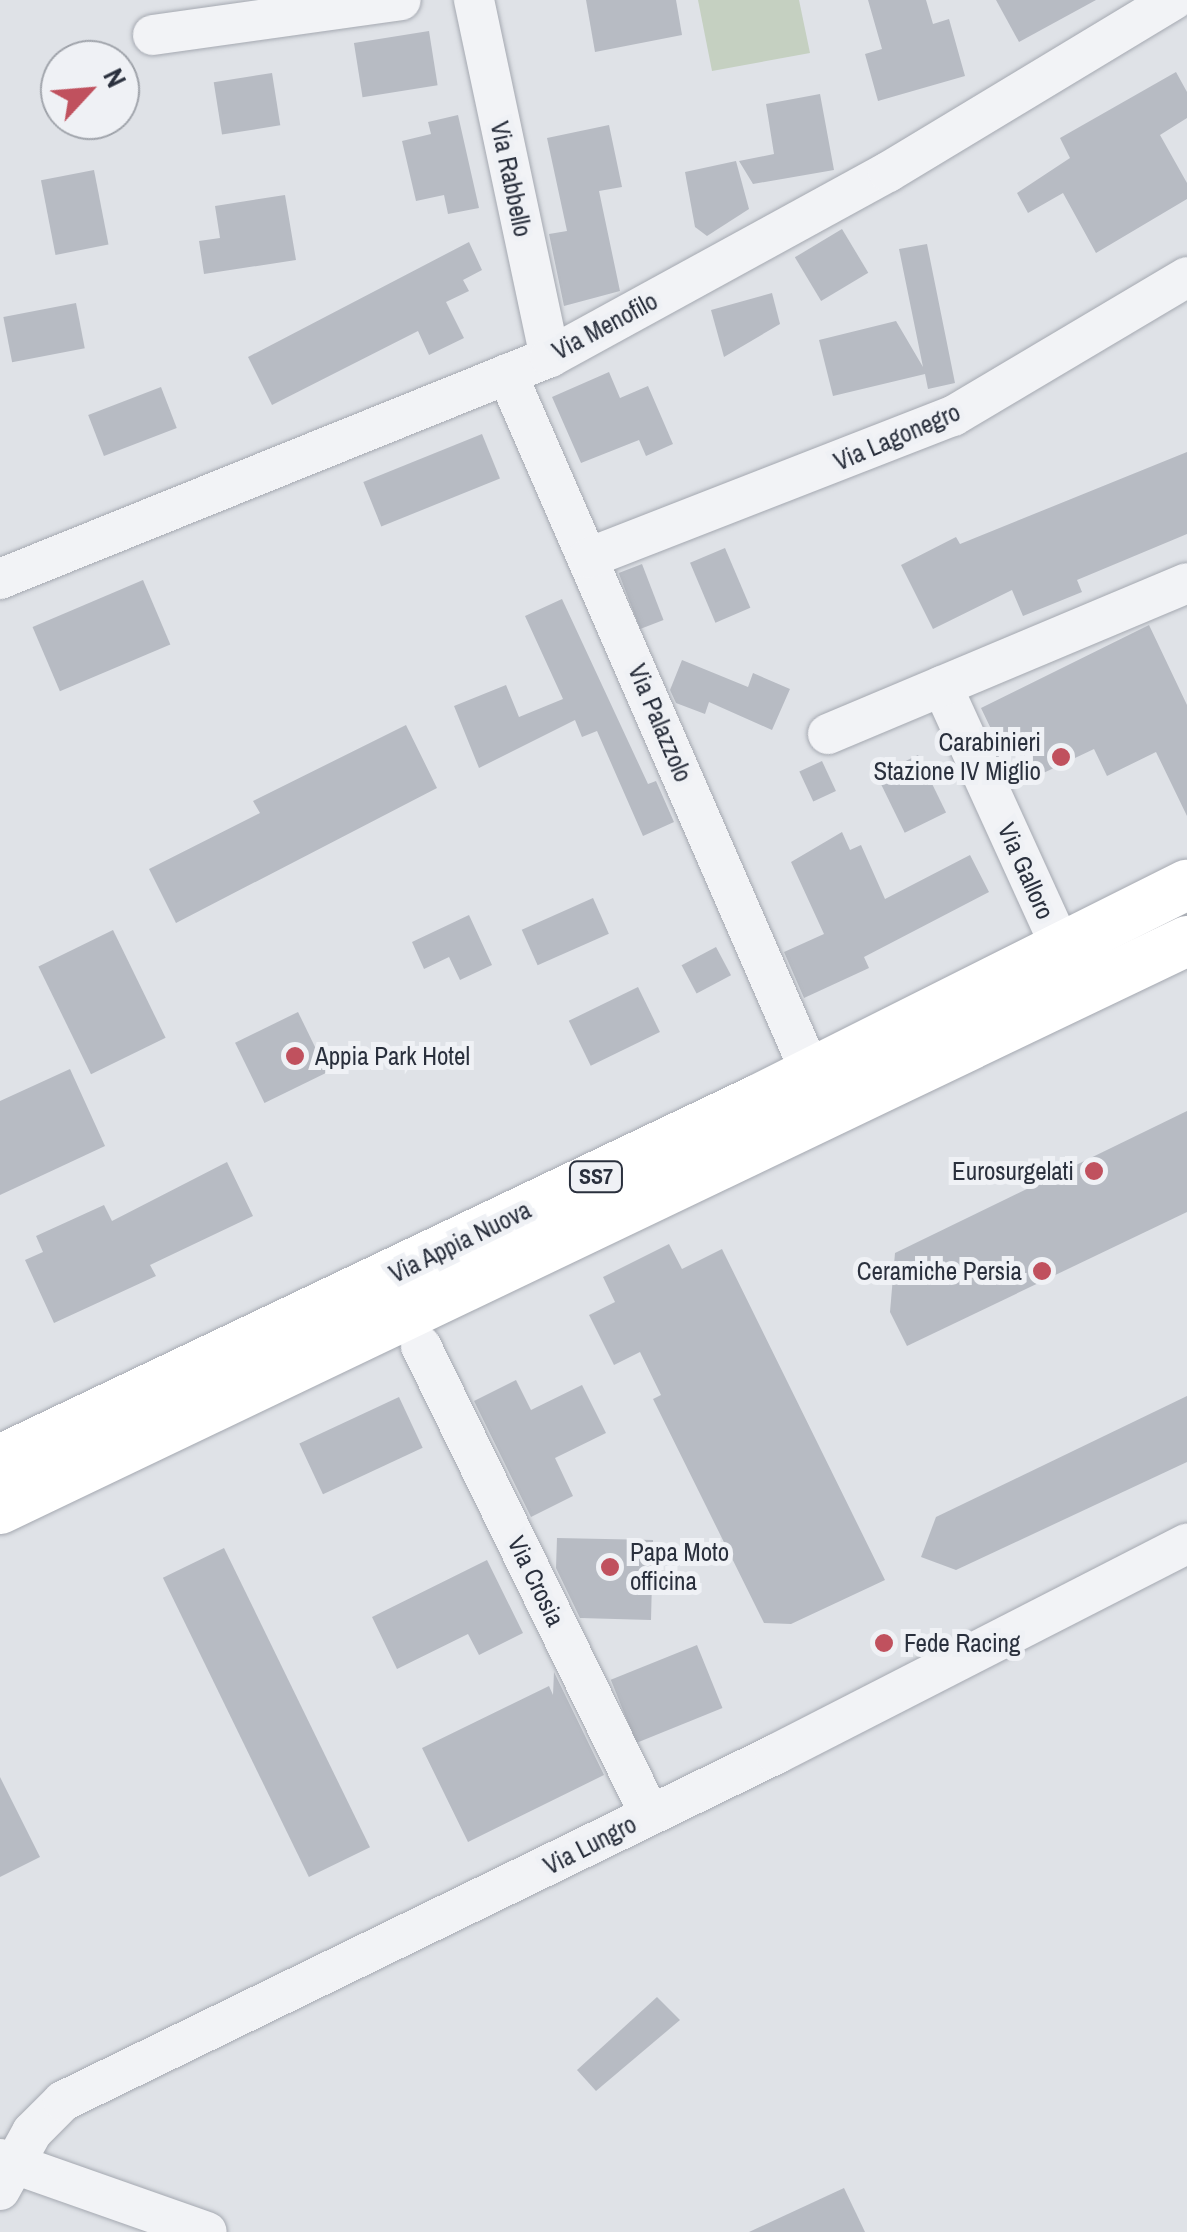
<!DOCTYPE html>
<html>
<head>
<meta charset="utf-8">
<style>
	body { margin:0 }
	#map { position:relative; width:1187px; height:2232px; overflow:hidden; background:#dfe2e7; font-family:"Archivo Narrow",sans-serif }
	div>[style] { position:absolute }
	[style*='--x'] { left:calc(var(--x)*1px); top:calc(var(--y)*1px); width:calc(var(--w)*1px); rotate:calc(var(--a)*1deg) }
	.green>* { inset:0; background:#c5d0c1 }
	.building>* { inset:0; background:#b7bbc3; transform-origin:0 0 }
	.roads { filter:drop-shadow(0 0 2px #a5a9b1) drop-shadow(0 0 2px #a5a9b1) }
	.minor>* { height:40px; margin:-20px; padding:0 20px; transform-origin:20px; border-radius:20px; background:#f2f3f6 }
	.major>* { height:50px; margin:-25px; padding:0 25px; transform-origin:25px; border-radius:25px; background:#fff }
	.dots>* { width:28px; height:28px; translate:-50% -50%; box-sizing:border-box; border:5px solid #eff1f5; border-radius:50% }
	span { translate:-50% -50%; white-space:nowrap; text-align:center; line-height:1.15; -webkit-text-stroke:10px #eff1f5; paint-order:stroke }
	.shield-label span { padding:2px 8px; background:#eff1f5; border:2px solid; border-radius:8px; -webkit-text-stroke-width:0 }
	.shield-label { font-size:22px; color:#2a303d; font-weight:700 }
	.street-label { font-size:25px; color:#2a303d }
	.poi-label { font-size:25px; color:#2a303d }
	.right { translate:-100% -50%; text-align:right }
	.left { translate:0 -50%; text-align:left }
	.north { position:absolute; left:40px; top:40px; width:100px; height:100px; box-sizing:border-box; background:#eff1f5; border:2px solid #a0a4ab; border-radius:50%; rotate:64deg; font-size:28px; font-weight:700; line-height:40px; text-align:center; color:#2a303d }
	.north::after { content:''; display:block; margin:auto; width:35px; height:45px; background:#c0515e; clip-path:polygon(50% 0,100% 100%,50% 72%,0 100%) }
</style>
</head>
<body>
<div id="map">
	<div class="green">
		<div style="clip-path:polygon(698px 0,799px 0,810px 53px,712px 71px)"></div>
	</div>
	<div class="building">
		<div style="clip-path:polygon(586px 0,676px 0,682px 35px,595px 52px)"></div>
		<div style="clip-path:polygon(868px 0,926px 0,933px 24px,949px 19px,965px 76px,878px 101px,865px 54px,882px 49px)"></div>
		<div style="clip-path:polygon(996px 0,1096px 0,1019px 42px)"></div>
		<div style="left:429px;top:31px;width:55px;height:76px;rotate:81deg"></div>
		<div style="clip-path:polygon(1176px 72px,1187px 92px,1187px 118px,1160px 135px,1187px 183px,1187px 199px,1096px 253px,1063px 193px,1028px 213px,1017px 193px,1070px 158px,1060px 138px)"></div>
		<div style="left:272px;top:73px;width:53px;height:59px;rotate:81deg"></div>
		<div style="clip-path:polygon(820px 94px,834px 170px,753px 184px,739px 161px,774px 154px,766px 104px)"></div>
		<div style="clip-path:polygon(458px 115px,479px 208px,448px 214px,444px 195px,416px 201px,402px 141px,431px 134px,428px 122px)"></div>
		<div style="clip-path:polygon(609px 125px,622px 187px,599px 191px,620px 291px,564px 306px,549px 234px,567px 231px,547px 138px)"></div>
		<div style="clip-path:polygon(736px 161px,749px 209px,707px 236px,695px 227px,685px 172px)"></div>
		<div style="left:94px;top:170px;width:76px;height:54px;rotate:79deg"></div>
		<div style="clip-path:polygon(285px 195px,296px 260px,204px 274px,199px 241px,220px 238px,215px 206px)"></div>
		<div style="left:842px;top:229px;width:51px;height:55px;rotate:59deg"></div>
		<div style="clip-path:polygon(469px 242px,482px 270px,463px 280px,469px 291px,446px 302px,464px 338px,429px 355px,418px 331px,272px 405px,248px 357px)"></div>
		<div style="clip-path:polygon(927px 244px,955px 383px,928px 389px,925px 374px,833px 396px,819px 340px,896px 321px,923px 367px,899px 249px)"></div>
		<div style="clip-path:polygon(772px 293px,780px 324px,724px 357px,711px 310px)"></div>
		<div style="left:76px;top:303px;width:46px;height:74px;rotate:79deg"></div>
		<div style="clip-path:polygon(609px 372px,620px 398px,648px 386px,673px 444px,646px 456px,639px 440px,581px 463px,552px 397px)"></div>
		<div style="left:161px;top:387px;width:44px;height:78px;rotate:69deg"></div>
		<div style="left:482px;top:434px;width:48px;height:128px;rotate:68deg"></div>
		<div style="clip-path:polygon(1187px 452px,1187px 534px,1077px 580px,1082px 592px,1023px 616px,1012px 590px,933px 629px,901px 565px,956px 537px,960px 544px)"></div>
		<div style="left:725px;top:548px;width:65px;height:38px;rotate:67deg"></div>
		<div style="left:642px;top:564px;width:60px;height:25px;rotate:69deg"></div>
		<div style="left:143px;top:580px;width:70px;height:120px;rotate:67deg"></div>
		<div style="clip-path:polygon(562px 599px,648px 784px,656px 781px,674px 822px,643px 836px,597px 731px,582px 737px,575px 720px,479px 768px,454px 706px,506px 685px,519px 717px,563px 699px,525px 616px)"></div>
		<div style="clip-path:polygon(1149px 625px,1187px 705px,1187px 816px,1156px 752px,1107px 776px,1094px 749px,1037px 776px,1023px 747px,1004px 756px,981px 708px)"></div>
		<div style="clip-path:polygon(682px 660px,748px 687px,753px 673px,790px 689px,772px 730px,709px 702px,705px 714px,676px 703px,670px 690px)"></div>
		<div style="clip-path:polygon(406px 725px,437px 788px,176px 923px,149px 869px,260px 813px,253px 801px)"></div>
		<div style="left:918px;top:755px;width:64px;height:46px;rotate:64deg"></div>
		<div style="left:822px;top:761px;width:33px;height:25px;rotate:65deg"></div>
		<div style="clip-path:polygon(842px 832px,850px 850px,861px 845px,885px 899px,970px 855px,989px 892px,864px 957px,869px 968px,804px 998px,784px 952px,824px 934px,791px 862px)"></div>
		<div style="left:593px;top:898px;width:39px;height:78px;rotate:66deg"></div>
		<div style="clip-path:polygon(469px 915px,492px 965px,460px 980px,449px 957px,424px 969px,412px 942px)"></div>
		<div style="left:113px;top:930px;width:120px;height:83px;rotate:64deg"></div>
		<div style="left:716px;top:947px;width:32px;height:39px;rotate:62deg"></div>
		<div style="left:638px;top:987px;width:50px;height:77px;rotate:64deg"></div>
		<div style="left:298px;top:1012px;width:67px;height:70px;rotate:64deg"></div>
		<div style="clip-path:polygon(70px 1069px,105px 1146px,0 1195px,0 1101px)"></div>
		<div style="clip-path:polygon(1187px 1111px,1187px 1212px,907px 1346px,890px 1312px,895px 1253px)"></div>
		<div style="clip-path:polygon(227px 1162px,253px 1216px,150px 1265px,156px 1276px,54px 1323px,25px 1260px,43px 1252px,36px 1236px,104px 1205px,112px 1221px)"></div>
		<div style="clip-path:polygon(669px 1244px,682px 1269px,722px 1249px,885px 1580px,791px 1624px,764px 1623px,653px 1399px,661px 1395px,640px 1352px,614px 1365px,589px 1315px,615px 1302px,603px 1277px)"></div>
		<div style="clip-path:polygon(516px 1380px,531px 1410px,582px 1385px,606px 1433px,555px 1458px,573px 1496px,531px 1517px,474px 1401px)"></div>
		<div style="clip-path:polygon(1187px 1396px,1187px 1462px,956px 1570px,921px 1557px,936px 1517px)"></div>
		<div style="left:399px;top:1397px;width:56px;height:110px;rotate:65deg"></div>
		<div style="clip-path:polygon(557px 1538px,653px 1540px,651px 1620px,580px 1618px,556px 1568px)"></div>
		<div style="left:224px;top:1548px;width:333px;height:68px;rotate:64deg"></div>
		<div style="clip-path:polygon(487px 1560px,523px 1633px,479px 1655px,468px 1634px,397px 1669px,372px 1617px)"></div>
		<div style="left:697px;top:1645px;width:68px;height:93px;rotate:68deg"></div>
		<div style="clip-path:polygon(554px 1672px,604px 1775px,468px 1842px,422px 1748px,549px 1686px,553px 1695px)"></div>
		<div style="clip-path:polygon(0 1777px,40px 1857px,0 1877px)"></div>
		<div style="clip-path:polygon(657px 1997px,680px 2020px,596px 2091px,577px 2070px)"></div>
		<div style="clip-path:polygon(844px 2188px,865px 2232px,749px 2232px)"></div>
	</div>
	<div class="roads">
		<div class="minor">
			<div style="--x:474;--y:0;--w:365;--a:78"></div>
			<div style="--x:153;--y:35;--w:250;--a:-8"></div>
			<div style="--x:507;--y:374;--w:762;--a:66.5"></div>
			<div style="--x:588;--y:558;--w:392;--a:-21.3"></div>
			<div style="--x:953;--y:416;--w:272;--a:-30.7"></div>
			<div style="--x:0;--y:579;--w:593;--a:-21.98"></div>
			<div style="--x:550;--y:357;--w:385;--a:-28.7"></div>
			<div style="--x:888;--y:172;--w:333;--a:-31.1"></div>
			<div style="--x:942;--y:686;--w:287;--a:65.5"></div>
			<div style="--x:828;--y:734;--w:389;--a:-22.8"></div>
			<div style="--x:421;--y:1346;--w:522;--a:63.97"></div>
			<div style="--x:0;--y:2159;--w:219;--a:19.4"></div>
			<div style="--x:0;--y:2190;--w:66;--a:-61.1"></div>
			<div style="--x:32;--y:2132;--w:44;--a:-45"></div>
			<div style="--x:63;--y:2101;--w:793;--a:-25.95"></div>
			<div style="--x:776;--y:1754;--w:462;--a:-27.1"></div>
		</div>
		<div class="major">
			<div style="--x:0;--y:1460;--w:838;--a:-25.43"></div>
			<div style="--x:757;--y:1100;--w:481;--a:-26.6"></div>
			<div style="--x:0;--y:1509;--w:1316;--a:-25.57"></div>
		</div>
	</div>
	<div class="dots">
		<div style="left:1061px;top:757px;background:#c0515e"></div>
		<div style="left:295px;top:1056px;background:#c0515e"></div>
		<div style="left:1094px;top:1171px;background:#c0515e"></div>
		<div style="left:1042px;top:1271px;background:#c0515e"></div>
		<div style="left:610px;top:1567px;background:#c0515e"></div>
		<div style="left:884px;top:1643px;background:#c0515e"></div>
	</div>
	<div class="shield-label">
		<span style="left:596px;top:1177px">SS7</span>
	</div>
	<div class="street-label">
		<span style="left:511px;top:179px;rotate:78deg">Via Rabbello</span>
		<span style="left:605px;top:326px;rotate:-28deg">Via Menofilo</span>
		<span style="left:897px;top:437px;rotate:-23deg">Via Lagonegro</span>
		<span style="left:660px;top:723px;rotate:67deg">Via Palazzolo</span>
		<span style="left:1026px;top:871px;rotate:66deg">Via Galloro</span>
		<span style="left:460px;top:1242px;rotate:-26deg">Via Appia Nuova</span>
		<span style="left:536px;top:1581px;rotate:64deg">Via Crosia</span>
		<span style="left:590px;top:1845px;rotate:-27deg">Via Lungro</span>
	</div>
	<div class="poi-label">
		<span class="right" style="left:1041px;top:757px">Carabinieri<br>Stazione IV Miglio</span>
		<span class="left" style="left:315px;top:1056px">Appia Park Hotel</span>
		<span class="right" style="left:1074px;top:1171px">Eurosurgelati</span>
		<span class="right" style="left:1022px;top:1271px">Ceramiche Persia</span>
		<span class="left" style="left:630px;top:1567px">Papa Moto<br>officina</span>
		<span class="left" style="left:904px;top:1643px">Fede Racing</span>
	</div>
	<div class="north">N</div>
</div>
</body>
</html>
